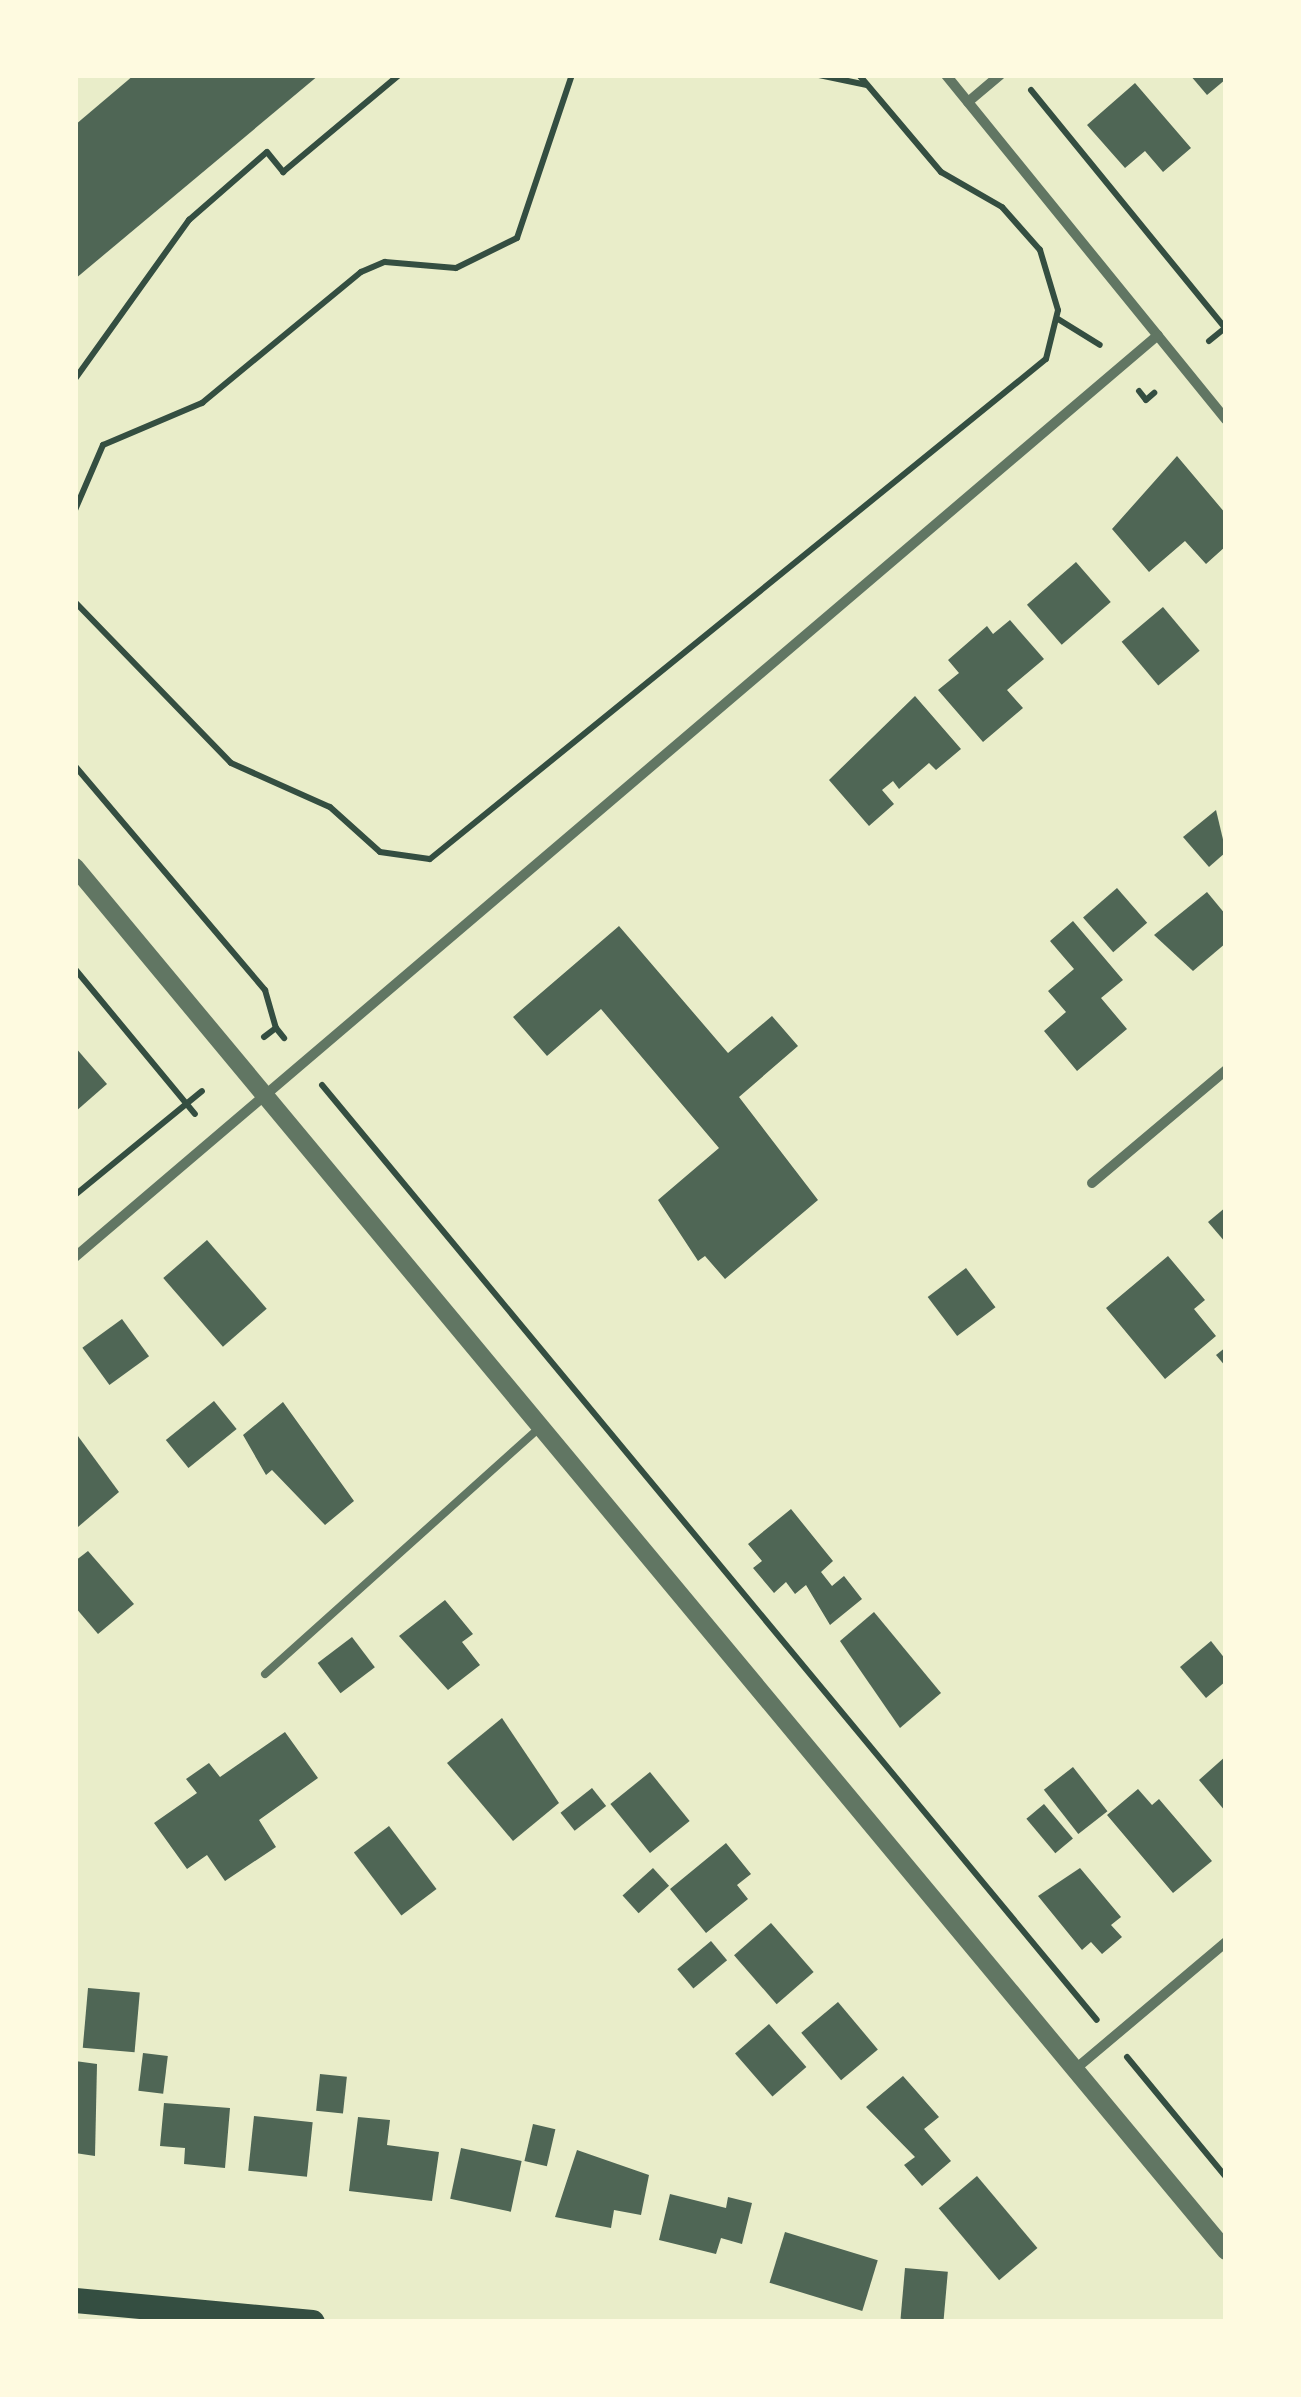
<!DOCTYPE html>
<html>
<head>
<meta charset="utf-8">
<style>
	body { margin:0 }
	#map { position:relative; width:1301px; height:2397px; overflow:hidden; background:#e9edc9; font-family:"Public Sans",sans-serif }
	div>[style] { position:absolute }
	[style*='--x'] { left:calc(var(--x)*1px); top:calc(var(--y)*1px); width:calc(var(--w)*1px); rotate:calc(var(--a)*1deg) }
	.building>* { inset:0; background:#4f6655; transform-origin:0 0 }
	.path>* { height:6px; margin:-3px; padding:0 3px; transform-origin:3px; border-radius:3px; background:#344e41 }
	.service>* { height:8px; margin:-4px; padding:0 4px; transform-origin:4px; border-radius:4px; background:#617663 }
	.minor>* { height:10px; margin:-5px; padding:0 5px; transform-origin:5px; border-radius:5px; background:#617663 }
	.tertiary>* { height:18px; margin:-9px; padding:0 9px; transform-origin:9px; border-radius:9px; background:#617663 }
	.primary>* { height:25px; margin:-12.5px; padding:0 12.5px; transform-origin:12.5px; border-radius:12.5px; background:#344e41 }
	span { translate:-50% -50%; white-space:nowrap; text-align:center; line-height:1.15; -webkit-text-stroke:9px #fefae0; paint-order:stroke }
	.frame { position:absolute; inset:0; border:78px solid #fefae0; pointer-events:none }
</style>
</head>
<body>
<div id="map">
	<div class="building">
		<div style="clip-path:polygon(134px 75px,319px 75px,75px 279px,75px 125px)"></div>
		<div style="clip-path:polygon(1190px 75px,1226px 75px,1226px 79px,1207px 95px)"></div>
		<div style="clip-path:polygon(1135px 83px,1191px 148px,1163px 172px,1145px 151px,1125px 168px,1087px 125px)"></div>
		<div style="clip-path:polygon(1177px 456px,1226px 514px,1226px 546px,1206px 564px,1185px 541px,1149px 572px,1112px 529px)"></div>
		<div style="left:1076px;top:562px;width:53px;height:65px;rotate:49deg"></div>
		<div style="left:1163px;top:607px;width:57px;height:54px;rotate:50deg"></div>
		<div style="clip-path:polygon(1010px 620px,1044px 659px,1007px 690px,1023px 708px,983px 742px,938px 690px,959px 673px,948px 660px,987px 626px,993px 634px)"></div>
		<div style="clip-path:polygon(915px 696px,961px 749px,936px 770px,929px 763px,899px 789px,893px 781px,882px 790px,894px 804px,869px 826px,829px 780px)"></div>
		<div style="clip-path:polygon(1216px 810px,1226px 852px,1209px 867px,1183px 837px)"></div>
		<div style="left:1117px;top:888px;width:46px;height:45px;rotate:49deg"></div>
		<div style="clip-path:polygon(1207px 892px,1226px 915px,1226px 943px,1193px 971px,1154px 935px)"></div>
		<div style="clip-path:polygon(1073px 921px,1123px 980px,1101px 998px,1127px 1029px,1077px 1071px,1044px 1031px,1066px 1012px,1048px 991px,1074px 969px,1050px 941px)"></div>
		<div style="clip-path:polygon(619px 926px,728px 1053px,772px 1016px,798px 1046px,739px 1097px,818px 1200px,725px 1279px,705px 1256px,698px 1261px,658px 1200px,719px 1148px,601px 1009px,547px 1056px,513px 1017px)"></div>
		<div style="clip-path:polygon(75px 1047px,107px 1084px,75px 1112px)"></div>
		<div style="clip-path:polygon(1226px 1207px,1226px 1243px,1208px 1222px)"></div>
		<div style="left:207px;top:1240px;width:91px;height:58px;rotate:49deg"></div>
		<div style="clip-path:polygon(1168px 1256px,1205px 1300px,1194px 1309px,1216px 1336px,1165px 1379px,1106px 1308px)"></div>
		<div style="left:966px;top:1268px;width:49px;height:48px;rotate:53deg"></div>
		<div style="left:122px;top:1319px;width:46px;height:49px;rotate:54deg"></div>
		<div style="clip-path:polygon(1226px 1347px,1226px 1367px,1216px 1355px)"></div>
		<div style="left:214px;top:1401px;width:36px;height:62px;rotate:51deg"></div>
		<div style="clip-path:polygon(283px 1402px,354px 1501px,325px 1525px,272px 1470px,266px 1475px,243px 1435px)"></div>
		<div style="clip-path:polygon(75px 1432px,119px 1492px,78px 1527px,75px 1524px)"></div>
		<div style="clip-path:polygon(791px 1509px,833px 1561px,821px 1572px,832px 1586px,844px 1576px,862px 1599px,830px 1625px,806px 1585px,795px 1594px,786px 1582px,774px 1593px,753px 1568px,762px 1561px,748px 1544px)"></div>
		<div style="clip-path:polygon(88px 1551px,134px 1604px,98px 1634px,75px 1607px,75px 1561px)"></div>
		<div style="clip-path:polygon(445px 1600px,473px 1634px,462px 1642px,480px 1665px,448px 1690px,399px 1636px)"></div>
		<div style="clip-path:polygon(874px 1612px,941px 1693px,900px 1728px,840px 1641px)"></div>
		<div style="left:352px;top:1637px;width:38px;height:43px;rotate:53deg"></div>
		<div style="clip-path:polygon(1211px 1641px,1226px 1660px,1226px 1681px,1206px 1698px,1180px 1667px)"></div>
		<div style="clip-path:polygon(502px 1718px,559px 1803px,513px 1841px,447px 1763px)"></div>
		<div style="clip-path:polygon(285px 1732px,318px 1778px,259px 1820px,276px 1847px,225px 1881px,207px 1855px,187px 1869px,154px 1823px,197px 1793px,186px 1779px,209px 1763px,220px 1777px)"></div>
		<div style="clip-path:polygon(1226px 1756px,1226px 1812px,1199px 1780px)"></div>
		<div style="left:1073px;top:1767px;width:56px;height:37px;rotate:52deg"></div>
		<div style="left:650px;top:1772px;width:63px;height:51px;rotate:51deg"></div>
		<div style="left:592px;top:1788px;width:23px;height:40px;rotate:52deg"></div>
		<div style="clip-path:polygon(1138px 1789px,1152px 1805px,1159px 1799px,1212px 1861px,1173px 1893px,1107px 1815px)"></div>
		<div style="left:1044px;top:1804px;width:45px;height:23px;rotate:50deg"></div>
		<div style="left:389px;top:1826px;width:79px;height:44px;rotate:53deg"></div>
		<div style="clip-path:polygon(726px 1843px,751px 1874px,737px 1885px,748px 1899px,706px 1933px,670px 1889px)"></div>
		<div style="left:653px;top:1868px;width:24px;height:41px;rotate:48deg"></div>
		<div style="clip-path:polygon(1080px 1868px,1121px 1917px,1111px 1925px,1122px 1937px,1102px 1954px,1091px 1942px,1082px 1950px,1038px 1896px)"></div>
		<div style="left:771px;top:1923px;width:65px;height:49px;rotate:49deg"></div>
		<div style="left:711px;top:1941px;width:25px;height:44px;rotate:50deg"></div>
		<div style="left:88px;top:1988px;width:52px;height:60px;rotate:5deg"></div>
		<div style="left:838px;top:2002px;width:62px;height:48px;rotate:50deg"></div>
		<div style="left:769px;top:2024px;width:57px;height:45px;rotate:49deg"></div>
		<div style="left:143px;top:2053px;width:25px;height:38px;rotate:7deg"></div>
		<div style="clip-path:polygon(75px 2061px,97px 2064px,95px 2156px,75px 2153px)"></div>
		<div style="left:320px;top:2074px;width:27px;height:37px;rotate:6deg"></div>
		<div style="clip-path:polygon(903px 2076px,939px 2117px,924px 2129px,951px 2161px,922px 2186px,904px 2165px,915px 2157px,866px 2107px)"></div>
		<div style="clip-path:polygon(164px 2103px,230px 2108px,225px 2168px,184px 2164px,185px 2148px,160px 2146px)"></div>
		<div style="left:254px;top:2116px;width:59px;height:55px;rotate:6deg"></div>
		<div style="clip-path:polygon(358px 2117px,390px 2120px,387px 2145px,439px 2152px,432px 2201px,349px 2191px)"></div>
		<div style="left:533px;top:2124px;width:23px;height:38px;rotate:13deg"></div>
		<div style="left:461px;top:2148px;width:62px;height:52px;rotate:12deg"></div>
		<div style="clip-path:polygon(577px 2150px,649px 2175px,641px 2215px,614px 2210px,611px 2228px,555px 2217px)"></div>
		<div style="left:977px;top:2176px;width:94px;height:50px;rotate:50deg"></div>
		<div style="clip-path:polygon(670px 2194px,726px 2208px,728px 2197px,752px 2203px,742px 2244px,721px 2238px,716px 2254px,659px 2240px)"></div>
		<div style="left:785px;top:2232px;width:97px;height:53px;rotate:17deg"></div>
		<div style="left:905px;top:2268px;width:43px;height:51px;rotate:5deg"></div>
	</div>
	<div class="path">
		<div style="--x:819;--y:75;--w:49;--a:11.8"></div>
		<div style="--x:1031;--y:90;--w:308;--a:50.8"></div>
		<div style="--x:1058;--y:319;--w:49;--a:31.8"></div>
		<div style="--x:1209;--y:341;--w:21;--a:-39"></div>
		<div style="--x:75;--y:379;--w:196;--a:-54.4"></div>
		<div style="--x:189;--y:220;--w:103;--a:-41.1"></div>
		<div style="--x:267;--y:152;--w:26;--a:51"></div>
		<div style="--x:283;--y:172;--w:151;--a:-39.9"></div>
		<div style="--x:1139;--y:391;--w:11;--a:52"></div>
		<div style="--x:1146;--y:400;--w:11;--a:-41"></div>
		<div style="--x:75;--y:510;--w:71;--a:-66.7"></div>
		<div style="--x:103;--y:445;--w:108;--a:-23"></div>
		<div style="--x:202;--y:403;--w:206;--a:-39.5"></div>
		<div style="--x:361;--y:272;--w:26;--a:-23"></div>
		<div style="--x:385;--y:262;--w:71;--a:4.8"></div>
		<div style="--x:456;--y:268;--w:68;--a:-26.2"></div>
		<div style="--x:517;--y:238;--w:172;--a:-71.4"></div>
		<div style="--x:75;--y:602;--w:224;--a:45.9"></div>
		<div style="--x:231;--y:763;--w:108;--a:24"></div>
		<div style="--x:330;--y:807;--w:67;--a:42"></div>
		<div style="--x:380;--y:852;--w:50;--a:8"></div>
		<div style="--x:430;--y:859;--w:793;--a:-39.07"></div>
		<div style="--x:1046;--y:359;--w:50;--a:-76.2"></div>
		<div style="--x:1058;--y:310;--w:63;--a:-106.7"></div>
		<div style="--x:1040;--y:250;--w:57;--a:-131.5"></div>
		<div style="--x:1002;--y:207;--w:70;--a:-150.2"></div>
		<div style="--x:941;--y:172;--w:127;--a:-130.2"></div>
		<div style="--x:75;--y:766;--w:294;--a:49.7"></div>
		<div style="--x:265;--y:990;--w:40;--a:74"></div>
		<div style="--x:75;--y:969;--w:188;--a:50.4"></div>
		<div style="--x:264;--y:1037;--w:15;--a:-37"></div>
		<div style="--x:276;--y:1028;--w:13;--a:51"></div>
		<div style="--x:322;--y:1085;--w:1214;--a:50.35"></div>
		<div style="--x:75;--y:1195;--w:164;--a:-39.3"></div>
		<div style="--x:1127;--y:2057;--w:156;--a:50.5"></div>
	</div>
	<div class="service">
		<div style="--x:265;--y:1674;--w:365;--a:-41.9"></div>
	</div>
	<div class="minor">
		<div style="--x:946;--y:75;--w:444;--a:50.9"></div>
		<div style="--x:968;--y:102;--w:42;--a:-40.2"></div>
		<div style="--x:1092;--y:1183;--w:175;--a:-40.1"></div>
		<div style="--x:75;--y:1257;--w:1422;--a:-40.41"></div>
		<div style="--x:1073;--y:2071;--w:200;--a:-40.1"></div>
	</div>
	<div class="tertiary">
		<div style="--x:75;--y:867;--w:1800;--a:50.25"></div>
	</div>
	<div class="primary">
		<div style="--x:75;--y:2300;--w:238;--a:5.3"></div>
	</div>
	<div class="frame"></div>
</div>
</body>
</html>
